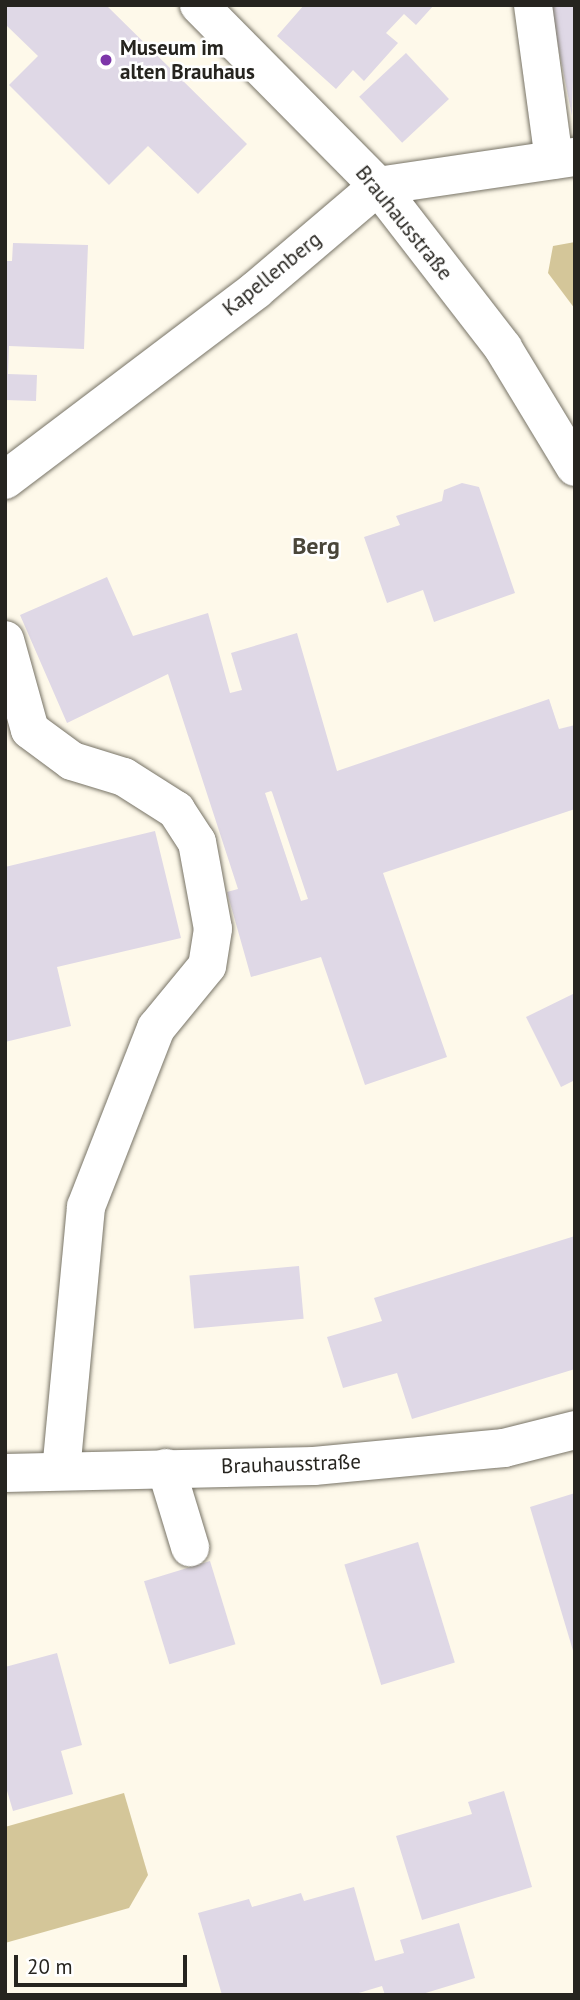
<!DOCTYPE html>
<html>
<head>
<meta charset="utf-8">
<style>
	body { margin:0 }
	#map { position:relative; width:580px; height:2000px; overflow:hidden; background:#fef9ea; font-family:"PT Sans",sans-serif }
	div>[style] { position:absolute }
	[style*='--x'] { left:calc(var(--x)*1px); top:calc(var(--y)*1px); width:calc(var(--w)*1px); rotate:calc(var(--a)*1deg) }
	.green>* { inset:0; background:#d4c699 }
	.building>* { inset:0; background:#dfd8e6; transform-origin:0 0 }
	.roads { filter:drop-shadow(0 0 2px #777366) drop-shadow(0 0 2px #777366) }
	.minor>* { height:38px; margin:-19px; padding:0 19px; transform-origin:19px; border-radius:19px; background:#fff }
	.dots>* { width:19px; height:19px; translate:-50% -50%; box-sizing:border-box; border:4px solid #fff; border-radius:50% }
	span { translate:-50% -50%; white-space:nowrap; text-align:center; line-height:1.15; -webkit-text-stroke:5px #fff; paint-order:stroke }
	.poi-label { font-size:21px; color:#26241f; font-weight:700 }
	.left { translate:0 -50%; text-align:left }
	.street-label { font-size:21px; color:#26241f }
	.quarter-label { font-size:24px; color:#4a463a; font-weight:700 }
	.frame { position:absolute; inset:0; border:7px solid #26241f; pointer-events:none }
	.scale { position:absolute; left:14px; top:1955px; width:173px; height:32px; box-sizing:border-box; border:4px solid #26241f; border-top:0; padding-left:9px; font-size:21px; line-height:24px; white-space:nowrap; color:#26241f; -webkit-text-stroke:5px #fff; paint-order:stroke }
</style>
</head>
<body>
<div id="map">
	<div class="green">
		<div style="clip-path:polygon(575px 242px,575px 309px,548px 273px,553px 246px)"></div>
		<div style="clip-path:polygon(124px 1793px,148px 1875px,129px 1908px,5px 1943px,5px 1827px)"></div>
	</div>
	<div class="building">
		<div style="clip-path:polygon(5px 5px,106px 5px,247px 144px,198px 194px,148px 146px,109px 185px,9px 85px,38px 56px,5px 24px)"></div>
		<div style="clip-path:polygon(304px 5px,434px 5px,416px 25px,404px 14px,386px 33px,398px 43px,364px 81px,353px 70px,336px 89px,277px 36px)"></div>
		<div style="clip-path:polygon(550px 5px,575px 5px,572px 116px)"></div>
		<div style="left:406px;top:53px;width:63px;height:64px;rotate:47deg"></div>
		<div style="clip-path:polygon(13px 243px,88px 245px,84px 349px,9px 346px,8px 374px,37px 375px,36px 401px,5px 400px,5px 261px,12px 261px)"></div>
		<div style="clip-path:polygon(462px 483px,479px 487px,515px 593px,434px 622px,423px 590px,387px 603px,364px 537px,400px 525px,396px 516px,442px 501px,444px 490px)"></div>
		<div style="clip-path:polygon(evenodd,107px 577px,133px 636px,208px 613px,230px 693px,242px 690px,231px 653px,297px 633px,337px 771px,549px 699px,559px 729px,575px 725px,575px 809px,383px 873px,447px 1057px,365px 1085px,321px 957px,251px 977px,227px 892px,238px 889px,168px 674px,67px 723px,20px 615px,107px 577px,271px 791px,272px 792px,308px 899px,301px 901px,265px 793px,271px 791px)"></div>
		<div style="clip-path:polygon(155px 831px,181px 938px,57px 967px,71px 1026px,5px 1042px,5px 867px)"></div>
		<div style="clip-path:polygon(575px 993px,575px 1080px,561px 1087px,526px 1017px)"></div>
		<div style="clip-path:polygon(575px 1236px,575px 1369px,412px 1419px,397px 1373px,343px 1388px,327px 1337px,382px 1321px,374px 1298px)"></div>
		<div style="left:299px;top:1266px;width:53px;height:110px;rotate:85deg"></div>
		<div style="clip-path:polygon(575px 1493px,575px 1654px,574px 1654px,530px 1507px)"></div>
		<div style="left:418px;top:1542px;width:126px;height:77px;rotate:73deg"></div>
		<div style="left:210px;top:1561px;width:87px;height:69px;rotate:73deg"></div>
		<div style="clip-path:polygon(57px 1653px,82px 1745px,61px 1751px,73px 1794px,13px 1811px,5px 1784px,5px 1667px)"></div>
		<div style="clip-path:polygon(504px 1791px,532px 1887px,422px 1920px,396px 1836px,472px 1814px,468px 1802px)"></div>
		<div style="clip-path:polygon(354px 1887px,375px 1961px,404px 1953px,400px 1940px,459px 1923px,475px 1978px,419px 1995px,385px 1995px,382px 1986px,352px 1995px,222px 1995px,198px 1913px,249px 1899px,252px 1907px,301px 1893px,304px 1901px)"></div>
	</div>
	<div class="roads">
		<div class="minor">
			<div style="--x:199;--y:5;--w:255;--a:45.3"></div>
			<div style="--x:378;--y:186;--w:205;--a:52.3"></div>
			<div style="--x:503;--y:348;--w:139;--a:58.8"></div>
			<div style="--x:533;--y:5;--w:156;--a:82.3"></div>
			<div style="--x:5;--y:480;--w:315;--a:-37.1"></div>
			<div style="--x:256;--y:290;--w:160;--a:-40.4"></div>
			<div style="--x:378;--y:186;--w:199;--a:-8.4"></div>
			<div style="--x:5;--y:640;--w:93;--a:74.5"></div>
			<div style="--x:30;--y:730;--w:52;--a:36.4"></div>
			<div style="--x:72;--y:761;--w:54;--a:17.1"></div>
			<div style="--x:124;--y:777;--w:62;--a:32.4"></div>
			<div style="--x:176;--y:810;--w:38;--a:57"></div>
			<div style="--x:197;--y:842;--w:88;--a:79.6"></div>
			<div style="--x:213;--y:929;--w:37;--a:99"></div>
			<div style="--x:207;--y:966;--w:80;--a:129.4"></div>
			<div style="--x:156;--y:1028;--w:192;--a:111.4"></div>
			<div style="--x:86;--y:1207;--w:264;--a:95.4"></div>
			<div style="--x:166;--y:1468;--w:83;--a:73.1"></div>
			<div style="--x:5;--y:1473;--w:309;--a:-1.3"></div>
			<div style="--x:314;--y:1466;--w:191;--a:-5.4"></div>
			<div style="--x:504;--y:1448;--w:73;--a:-14.2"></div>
		</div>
	</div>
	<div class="dots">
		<div style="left:106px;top:60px;background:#7d36a9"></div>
	</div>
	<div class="poi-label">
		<span class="left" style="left:120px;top:60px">Museum im<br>alten Brauhaus</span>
	</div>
	<div class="street-label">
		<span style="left:404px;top:223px;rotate:51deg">Brauhausstraße</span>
		<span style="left:272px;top:274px;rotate:-39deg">Kapellenberg</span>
		<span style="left:291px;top:1464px;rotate:-2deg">Brauhausstraße</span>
	</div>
	<div class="quarter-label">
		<span style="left:316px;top:546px">Berg</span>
	</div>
	<div class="frame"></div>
	<div class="scale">20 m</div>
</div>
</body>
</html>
